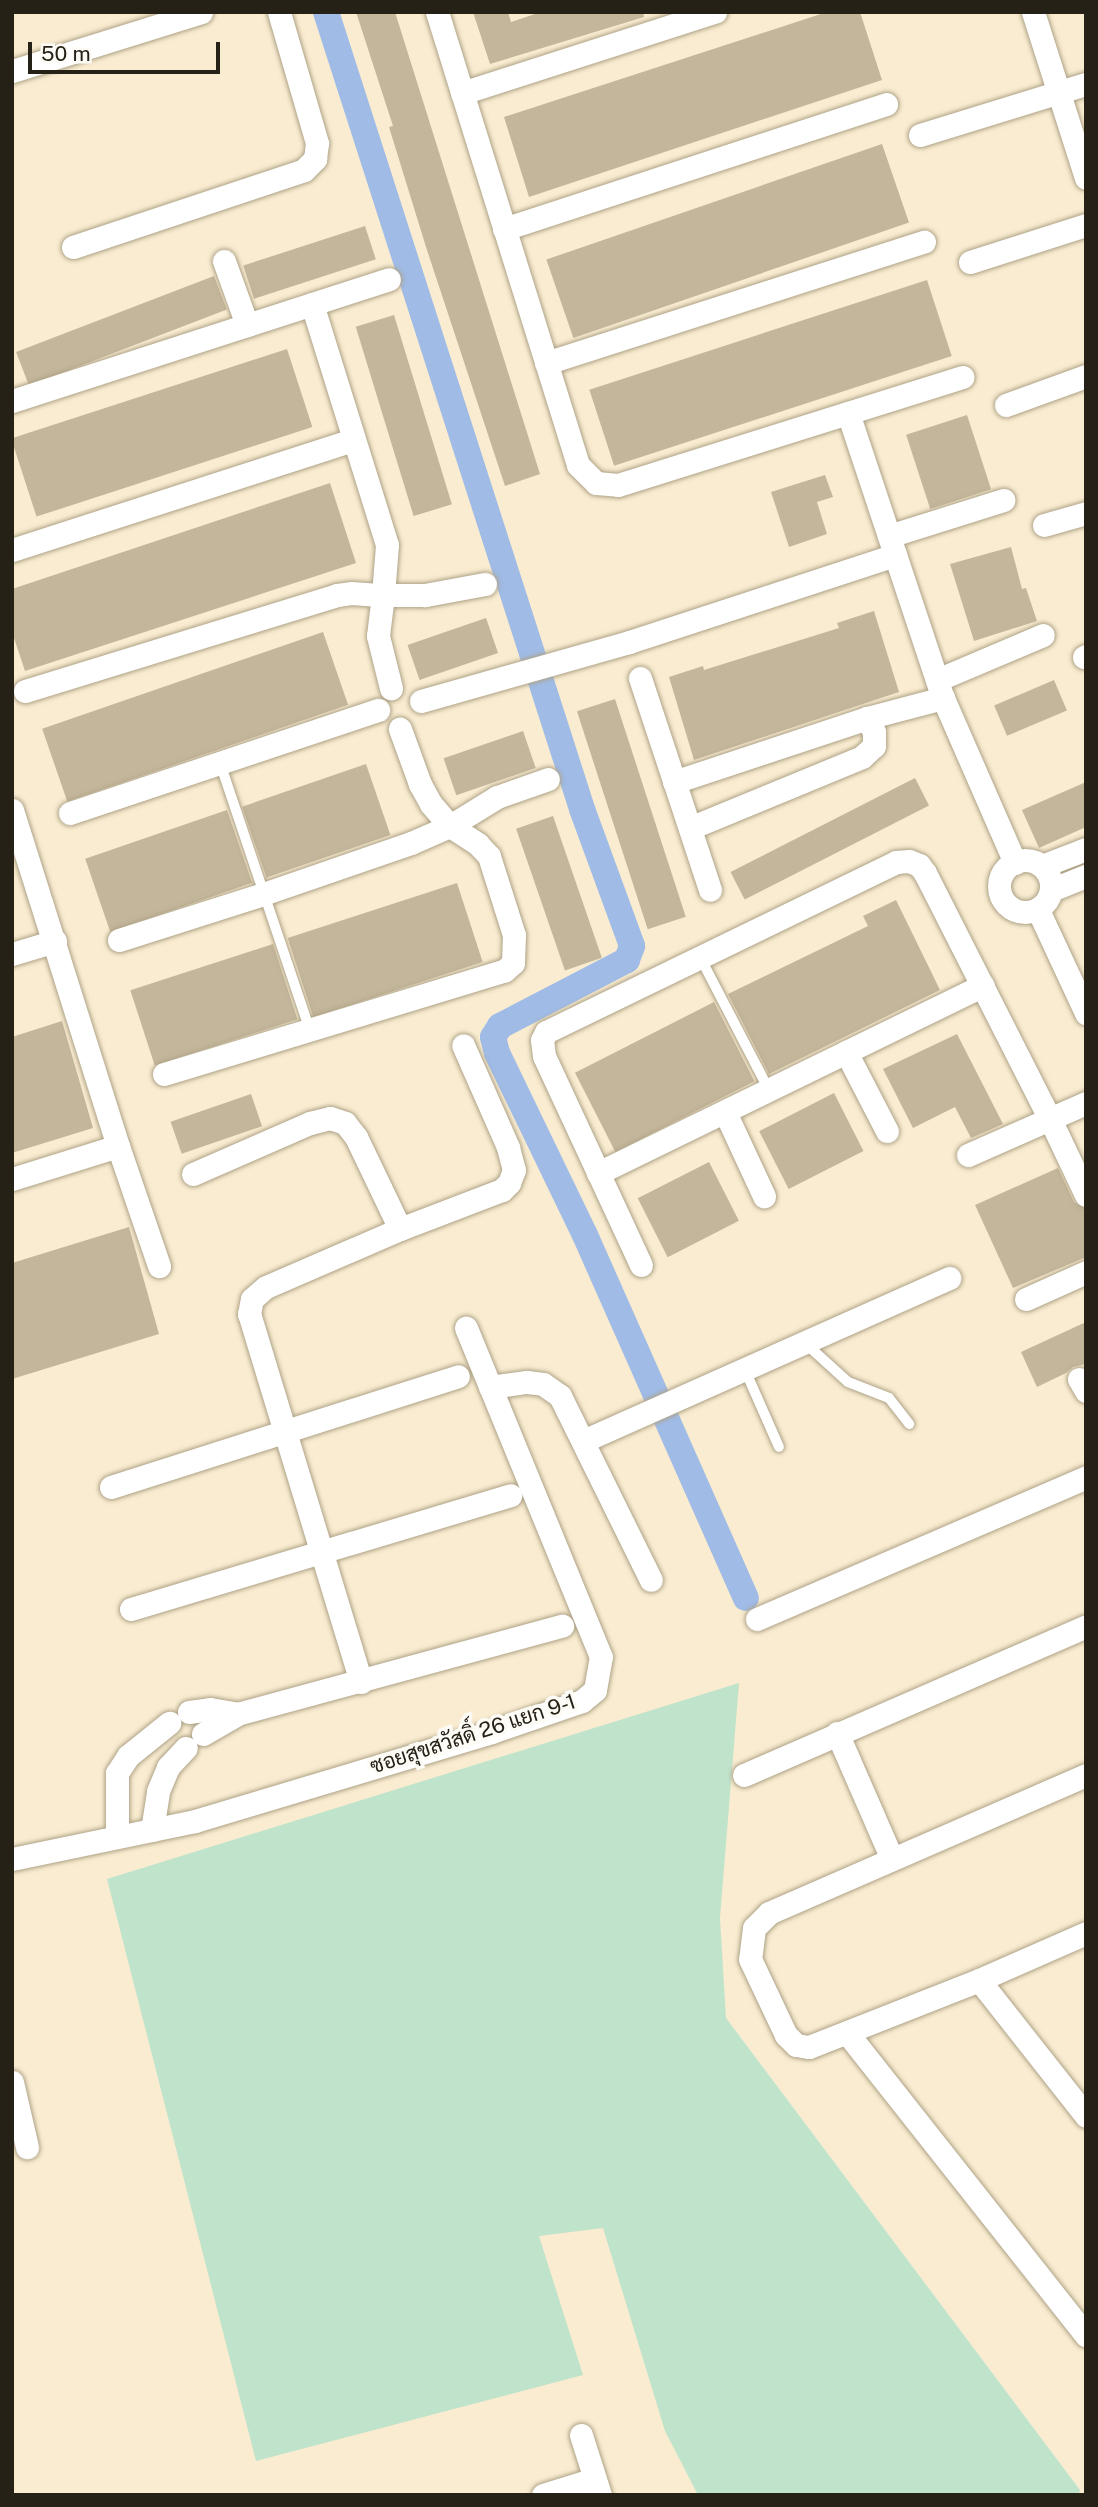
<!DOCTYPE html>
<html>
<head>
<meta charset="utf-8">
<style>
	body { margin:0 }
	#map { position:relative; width:1098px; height:2507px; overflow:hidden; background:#f9ecd0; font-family:"Public Sans",Sarabun,sans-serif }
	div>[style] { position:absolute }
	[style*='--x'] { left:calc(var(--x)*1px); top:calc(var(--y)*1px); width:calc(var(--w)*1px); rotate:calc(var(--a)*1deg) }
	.green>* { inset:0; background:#c0e3cb }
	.canal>* { height:26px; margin:-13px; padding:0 13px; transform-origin:13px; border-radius:13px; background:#9fbbe6 }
	.building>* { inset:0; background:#c3b69b; transform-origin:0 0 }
	.roads { filter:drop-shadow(0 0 2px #aea287) drop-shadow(0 0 2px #aea287) }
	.lane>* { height:10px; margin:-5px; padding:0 5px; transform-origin:5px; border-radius:5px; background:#fff }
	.street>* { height:23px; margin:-11.5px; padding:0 11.5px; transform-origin:11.5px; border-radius:11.5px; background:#fff }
	.street>.ring { margin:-11.5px; padding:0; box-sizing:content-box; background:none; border:23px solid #fff; border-radius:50% }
	span { translate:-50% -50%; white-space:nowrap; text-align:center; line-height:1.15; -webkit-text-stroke:7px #fdfbf5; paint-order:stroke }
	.street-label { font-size:21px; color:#262117 }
	.frame { position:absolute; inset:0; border:14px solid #262117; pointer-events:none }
	.scale { position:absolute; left:28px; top:42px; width:192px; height:32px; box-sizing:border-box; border:4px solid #262117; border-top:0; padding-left:9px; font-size:21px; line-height:24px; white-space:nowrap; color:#262117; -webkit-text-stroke:5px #fdfbf5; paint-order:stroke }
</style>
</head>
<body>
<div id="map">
	<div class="green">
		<div style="clip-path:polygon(739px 1683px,720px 1918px,726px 2018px,1080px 2490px,1078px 2495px,698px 2495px,665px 2431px,603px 2228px,539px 2236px,583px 2375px,256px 2461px,107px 1879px)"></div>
	</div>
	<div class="canal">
		<div style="--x:326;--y:12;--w:837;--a:72.19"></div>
		<div style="--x:582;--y:809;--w:146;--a:69.9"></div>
		<div style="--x:632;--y:946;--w:15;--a:110"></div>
		<div style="--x:627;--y:960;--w:143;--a:152.5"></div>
		<div style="--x:500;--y:1026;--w:13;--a:122"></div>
		<div style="--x:493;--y:1037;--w:16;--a:76"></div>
		<div style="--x:497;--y:1053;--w:202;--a:64.2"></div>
		<div style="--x:585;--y:1235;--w:397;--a:66.1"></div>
	</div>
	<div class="building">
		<div style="clip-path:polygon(356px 12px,395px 12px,540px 474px,505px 486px,426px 247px,389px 127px,393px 126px)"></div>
		<div style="clip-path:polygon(473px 12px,508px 12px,511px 22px,541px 12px,643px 12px,644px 17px,490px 64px)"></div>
		<div style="clip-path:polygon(827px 12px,860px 12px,882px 80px,529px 197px,504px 117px)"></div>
		<div style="left:882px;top:144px;width:83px;height:355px;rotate:71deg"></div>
		<div style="left:365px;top:226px;width:35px;height:128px;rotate:72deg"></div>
		<div style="left:214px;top:276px;width:36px;height:212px;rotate:69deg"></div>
		<div style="left:927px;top:280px;width:80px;height:355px;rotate:72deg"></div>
		<div style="left:394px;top:315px;width:198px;height:40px;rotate:73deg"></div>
		<div style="left:287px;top:349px;width:82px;height:290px;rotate:72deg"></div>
		<div style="left:967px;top:415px;width:78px;height:64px;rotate:72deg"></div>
		<div style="clip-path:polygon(825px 475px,833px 497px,817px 502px,827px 534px,789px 547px,771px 492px)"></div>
		<div style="clip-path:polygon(330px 483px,356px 563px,25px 671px,12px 632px,12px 589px)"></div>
		<div style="clip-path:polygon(1011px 547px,1022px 589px,1026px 588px,1037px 621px,974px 641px,950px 564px)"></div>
		<div style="clip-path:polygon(874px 611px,899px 692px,694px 760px,669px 677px,703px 666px,704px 670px,839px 628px,837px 623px)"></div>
		<div style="left:486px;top:618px;width:37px;height:83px;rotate:71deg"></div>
		<div style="left:323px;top:632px;width:77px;height:297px;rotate:71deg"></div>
		<div style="left:1054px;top:680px;width:33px;height:65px;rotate:67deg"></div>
		<div style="left:615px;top:699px;width:229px;height:40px;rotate:72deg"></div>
		<div style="left:523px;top:731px;width:39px;height:84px;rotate:71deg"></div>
		<div style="left:366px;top:764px;width:75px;height:131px;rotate:71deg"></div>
		<div style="left:915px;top:778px;width:31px;height:207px;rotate:63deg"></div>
		<div style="clip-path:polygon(1086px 782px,1086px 827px,1039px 848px,1022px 810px)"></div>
		<div style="left:227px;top:810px;width:77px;height:150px;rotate:71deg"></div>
		<div style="left:553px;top:816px;width:150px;height:39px;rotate:71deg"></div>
		<div style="left:457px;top:883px;width:83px;height:178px;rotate:72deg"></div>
		<div style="clip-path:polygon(896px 900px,940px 990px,769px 1074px,728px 994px,868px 926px,863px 916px)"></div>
		<div style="left:273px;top:944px;width:79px;height:150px;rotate:72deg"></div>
		<div style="left:714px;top:1002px;width:89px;height:156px;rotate:63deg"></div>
		<div style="clip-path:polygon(62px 1021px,93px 1128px,12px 1153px,12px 1037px)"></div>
		<div style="clip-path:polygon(957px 1034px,1003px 1124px,971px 1138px,955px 1107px,913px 1128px,883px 1069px)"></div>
		<div style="left:834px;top:1093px;width:65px;height:84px;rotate:63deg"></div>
		<div style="left:251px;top:1094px;width:34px;height:85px;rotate:71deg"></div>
		<div style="left:709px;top:1162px;width:66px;height:80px;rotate:63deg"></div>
		<div style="clip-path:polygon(1058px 1168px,1074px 1202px,1086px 1209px,1086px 1257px,1013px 1288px,975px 1205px)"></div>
		<div style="clip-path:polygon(129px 1227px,159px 1334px,12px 1379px,12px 1263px)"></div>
		<div style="clip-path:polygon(1086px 1322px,1086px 1364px,1073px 1367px,1066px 1373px,1037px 1387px,1021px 1352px)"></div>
	</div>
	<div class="roads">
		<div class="lane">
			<div style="--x:220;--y:763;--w:282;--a:71.4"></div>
			<div style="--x:700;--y:957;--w:150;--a:62.6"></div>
			<div style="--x:805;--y:1343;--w:58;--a:42.2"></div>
			<div style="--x:848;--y:1382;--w:44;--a:21.3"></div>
			<div style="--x:889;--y:1398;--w:33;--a:52"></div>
			<div style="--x:745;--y:1370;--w:84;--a:66.2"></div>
		</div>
		<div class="street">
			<div style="--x:437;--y:12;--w:474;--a:72.7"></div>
			<div style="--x:578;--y:465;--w:25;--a:45"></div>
			<div style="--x:596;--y:483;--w:22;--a:5"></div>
			<div style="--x:618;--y:485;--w:361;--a:-17.4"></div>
			<div style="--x:1033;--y:12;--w:174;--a:72.3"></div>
			<div style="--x:12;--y:71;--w:198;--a:-17.3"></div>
			<div style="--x:462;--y:93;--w:266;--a:-17.8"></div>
			<div style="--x:920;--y:135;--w:174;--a:-17.1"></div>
			<div style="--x:504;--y:229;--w:402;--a:-18.1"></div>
			<div style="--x:73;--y:247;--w:243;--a:-18.4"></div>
			<div style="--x:304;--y:170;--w:16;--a:-45"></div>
			<div style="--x:315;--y:159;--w:16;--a:-83"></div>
			<div style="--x:317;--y:143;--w:136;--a:-106.2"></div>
			<div style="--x:224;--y:261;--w:68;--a:70.2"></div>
			<div style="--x:970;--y:262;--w:122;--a:-17.7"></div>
			<div style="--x:312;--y:304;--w:252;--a:72.7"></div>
			<div style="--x:387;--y:545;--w:50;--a:94.6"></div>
			<div style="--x:383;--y:595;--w:42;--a:0"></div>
			<div style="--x:425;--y:595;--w:61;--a:-10.4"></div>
			<div style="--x:546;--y:363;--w:397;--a:-17.8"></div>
			<div style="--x:12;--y:401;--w:396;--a:-17.9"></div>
			<div style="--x:1006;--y:405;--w:85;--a:-19.9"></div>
			<div style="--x:848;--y:413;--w:300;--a:71.6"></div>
			<div style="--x:943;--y:698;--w:180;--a:66.4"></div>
			<div style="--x:1044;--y:525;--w:44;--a:-15.9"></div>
			<div style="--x:889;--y:536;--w:120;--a:-17.5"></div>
			<div style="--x:12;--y:550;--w:358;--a:-17.9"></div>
			<div style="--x:1084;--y:657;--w:2;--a:-27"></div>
			<div style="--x:640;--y:678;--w:223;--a:71.7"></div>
			<div style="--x:937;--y:680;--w:115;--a:-23"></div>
			<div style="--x:25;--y:691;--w:326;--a:-17.1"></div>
			<div style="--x:337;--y:595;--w:14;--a:-8"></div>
			<div style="--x:351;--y:593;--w:32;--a:4"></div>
			<div style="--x:383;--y:595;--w:41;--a:97"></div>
			<div style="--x:378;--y:636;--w:54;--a:76"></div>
			<div style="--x:421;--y:701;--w:216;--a:-15.8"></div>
			<div style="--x:629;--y:642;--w:280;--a:-18.1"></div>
			<div style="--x:674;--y:782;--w:203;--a:-18.3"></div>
			<div style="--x:867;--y:718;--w:79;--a:-14.7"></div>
			<div style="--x:12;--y:810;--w:352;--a:72.5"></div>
			<div style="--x:118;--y:1146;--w:127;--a:71.1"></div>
			<div style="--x:70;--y:813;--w:325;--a:-18.5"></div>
			<div style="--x:690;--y:828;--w:186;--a:-22.4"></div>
			<div style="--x:862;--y:757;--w:16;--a:-43"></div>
			<div style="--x:874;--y:746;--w:14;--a:-90"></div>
			<div style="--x:874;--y:732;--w:16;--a:-117"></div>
			<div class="ring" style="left:999px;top:860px;width:29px;height:29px"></div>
			<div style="--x:1042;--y:866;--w:47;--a:-21.1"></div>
			<div style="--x:1051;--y:890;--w:38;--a:-22"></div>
			<div style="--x:1038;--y:910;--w:114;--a:65"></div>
			<div style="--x:119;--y:940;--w:154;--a:-17.7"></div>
			<div style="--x:266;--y:893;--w:153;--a:-19"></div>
			<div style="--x:411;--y:843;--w:43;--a:-23.6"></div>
			<div style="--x:450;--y:826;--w:29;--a:-131"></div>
			<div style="--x:431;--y:804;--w:23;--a:-119"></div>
			<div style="--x:420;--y:784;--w:59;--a:-110"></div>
			<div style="--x:12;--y:954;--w:45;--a:-16.8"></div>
			<div style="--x:846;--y:1052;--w:89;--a:62.6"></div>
			<div style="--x:164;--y:1074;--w:355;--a:-16.9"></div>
			<div style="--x:504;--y:971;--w:12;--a:-42"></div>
			<div style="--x:513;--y:963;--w:28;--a:-88"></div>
			<div style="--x:514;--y:935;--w:83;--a:-107.6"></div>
			<div style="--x:489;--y:856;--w:16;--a:-133"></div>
			<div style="--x:478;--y:844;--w:33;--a:-147"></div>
			<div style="--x:450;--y:826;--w:55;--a:-31.7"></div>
			<div style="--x:497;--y:797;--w:54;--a:-19.4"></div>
			<div style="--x:725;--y:1112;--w:93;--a:65.1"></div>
			<div style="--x:968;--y:1155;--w:129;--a:-23.8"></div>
			<div style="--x:598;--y:1173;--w:428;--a:-26"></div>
			<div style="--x:193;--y:1174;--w:128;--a:-23.6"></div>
			<div style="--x:310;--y:1123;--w:21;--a:-14"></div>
			<div style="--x:330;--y:1118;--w:16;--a:18"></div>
			<div style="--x:345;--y:1123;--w:18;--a:52"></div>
			<div style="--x:356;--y:1137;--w:102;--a:64.4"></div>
			<div style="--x:12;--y:1179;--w:111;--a:-17.3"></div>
			<div style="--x:641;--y:1265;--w:230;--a:-114.9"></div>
			<div style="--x:544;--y:1056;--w:16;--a:-97"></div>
			<div style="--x:542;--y:1040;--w:9;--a:-63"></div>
			<div style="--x:546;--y:1032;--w:389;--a:-25.9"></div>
			<div style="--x:896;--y:862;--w:13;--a:-4"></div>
			<div style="--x:909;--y:861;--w:11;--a:22"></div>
			<div style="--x:919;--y:865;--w:10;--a:53"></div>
			<div style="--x:925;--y:873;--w:276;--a:63.1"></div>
			<div style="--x:1050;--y:1119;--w:84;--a:64.7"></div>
			<div style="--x:1026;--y:1299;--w:66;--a:-24.2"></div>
			<div style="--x:1079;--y:1379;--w:14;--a:60"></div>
			<div style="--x:490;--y:1387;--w:37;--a:-8"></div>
			<div style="--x:527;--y:1382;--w:16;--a:7"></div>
			<div style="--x:543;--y:1384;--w:21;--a:35"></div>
			<div style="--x:560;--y:1396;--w:205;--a:63.7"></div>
			<div style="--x:583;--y:1441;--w:401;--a:-24"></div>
			<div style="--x:111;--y:1487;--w:364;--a:-17.7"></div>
			<div style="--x:131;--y:1609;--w:396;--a:-16.7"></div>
			<div style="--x:757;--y:1619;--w:358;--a:-23.3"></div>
			<div style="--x:361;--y:1682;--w:385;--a:-106.9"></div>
			<div style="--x:249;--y:1314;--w:15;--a:-79"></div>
			<div style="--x:252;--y:1299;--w:18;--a:-41"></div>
			<div style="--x:266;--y:1287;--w:146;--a:-23.4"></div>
			<div style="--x:400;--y:1229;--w:109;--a:-20.9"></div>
			<div style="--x:502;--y:1190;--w:10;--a:-45"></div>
			<div style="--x:509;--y:1183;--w:14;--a:-69"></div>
			<div style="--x:514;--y:1170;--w:24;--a:-105"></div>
			<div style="--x:508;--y:1147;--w:111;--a:-113.8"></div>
			<div style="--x:189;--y:1712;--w:21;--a:-8"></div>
			<div style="--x:210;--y:1709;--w:27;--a:10"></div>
			<div style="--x:837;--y:1733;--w:137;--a:66.4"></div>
			<div style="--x:203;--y:1734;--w:39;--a:-30"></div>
			<div style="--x:237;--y:1714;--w:337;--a:-15.2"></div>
			<div style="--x:744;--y:1775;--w:373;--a:-23.5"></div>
			<div style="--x:1086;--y:1775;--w:346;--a:156.5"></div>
			<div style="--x:769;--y:1913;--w:21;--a:135"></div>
			<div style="--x:754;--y:1928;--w:31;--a:97"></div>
			<div style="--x:750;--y:1959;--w:84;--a:64.7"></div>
			<div style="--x:786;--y:2035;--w:14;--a:45"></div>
			<div style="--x:796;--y:2045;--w:13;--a:9"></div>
			<div style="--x:809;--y:2047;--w:183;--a:-21.5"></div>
			<div style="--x:979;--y:1980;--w:117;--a:-23.7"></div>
			<div style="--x:152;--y:1830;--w:39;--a:-81"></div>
			<div style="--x:158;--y:1791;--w:26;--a:-67"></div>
			<div style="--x:168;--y:1767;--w:26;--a:-47"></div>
			<div style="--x:117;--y:1836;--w:63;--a:-90"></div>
			<div style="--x:117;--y:1773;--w:20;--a:-57"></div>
			<div style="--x:128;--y:1756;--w:53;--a:-38.8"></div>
			<div style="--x:12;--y:1859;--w:187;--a:-11.7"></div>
			<div style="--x:195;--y:1821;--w:309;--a:-16.7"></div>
			<div style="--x:491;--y:1732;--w:96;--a:-18.8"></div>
			<div style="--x:582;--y:1701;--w:17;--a:-40"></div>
			<div style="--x:595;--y:1690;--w:34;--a:-80"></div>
			<div style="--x:601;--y:1657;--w:356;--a:-112.3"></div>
			<div style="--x:979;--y:1980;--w:173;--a:51.8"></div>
			<div style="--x:848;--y:2034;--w:384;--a:51.7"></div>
			<div style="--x:12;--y:2082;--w:67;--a:77"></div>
			<div style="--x:581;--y:2435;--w:63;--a:72.4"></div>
			<div style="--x:543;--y:2495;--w:53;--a:-17.4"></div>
		</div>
	</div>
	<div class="street-label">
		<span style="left:473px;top:1734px;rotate:-18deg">ซอยสุขสวัสดิ์ 26 แยก 9-1</span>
	</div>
	<div class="frame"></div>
	<div class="scale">50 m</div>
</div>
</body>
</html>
